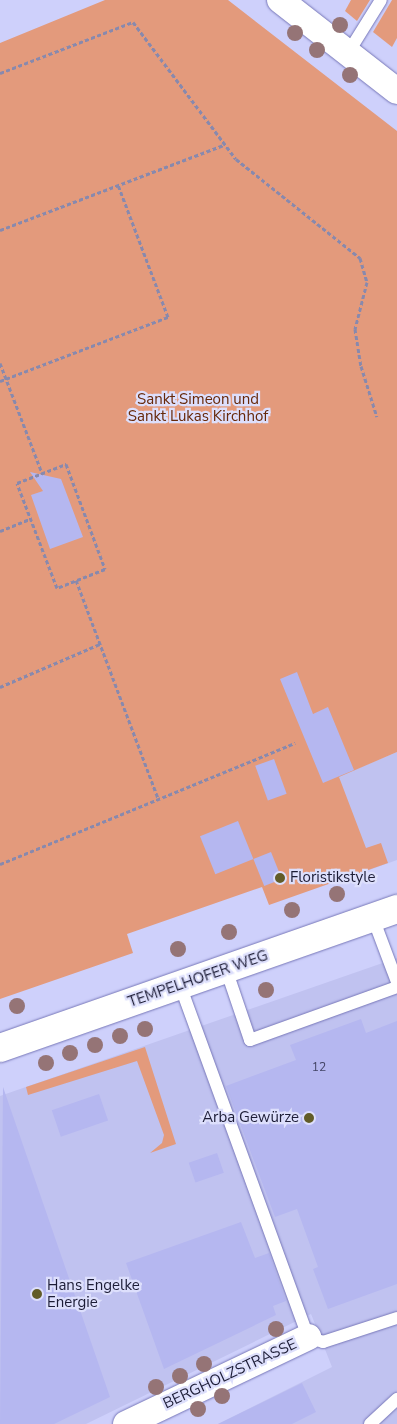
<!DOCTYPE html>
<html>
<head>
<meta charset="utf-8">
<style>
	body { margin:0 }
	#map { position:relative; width:397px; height:1424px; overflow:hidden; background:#ced0fb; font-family:"Nunito Sans",sans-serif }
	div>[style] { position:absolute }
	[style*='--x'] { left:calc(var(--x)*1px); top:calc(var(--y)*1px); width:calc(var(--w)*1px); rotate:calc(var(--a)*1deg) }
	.built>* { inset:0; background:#c0c2f0 }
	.green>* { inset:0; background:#e39a7c }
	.building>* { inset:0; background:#b5b7f0; transform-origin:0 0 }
	.path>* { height:3px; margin-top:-1.5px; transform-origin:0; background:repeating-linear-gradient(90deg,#8889ad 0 4px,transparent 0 6.5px) }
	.roads { filter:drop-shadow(0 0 1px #7777b8) drop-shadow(0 0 1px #7777b8) }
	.service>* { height:12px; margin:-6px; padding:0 6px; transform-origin:6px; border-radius:6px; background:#fff }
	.minor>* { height:26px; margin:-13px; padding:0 13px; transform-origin:13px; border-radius:13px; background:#fff }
	.tertiary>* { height:28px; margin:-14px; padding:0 14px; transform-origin:14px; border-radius:14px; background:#fff }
	.trees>* { width:16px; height:16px; margin:-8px; border-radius:50%; background:#957476 }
	.dots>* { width:14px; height:14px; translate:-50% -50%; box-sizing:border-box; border:2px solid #dddffc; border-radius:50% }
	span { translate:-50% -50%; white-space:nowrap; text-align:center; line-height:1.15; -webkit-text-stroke:4.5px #dddffc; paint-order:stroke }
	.number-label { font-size:12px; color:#424364 }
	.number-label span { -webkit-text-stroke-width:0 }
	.park-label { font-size:15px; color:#662809 }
	.poi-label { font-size:15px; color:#1c1c36 }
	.left { translate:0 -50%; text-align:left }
	.right { translate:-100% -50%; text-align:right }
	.street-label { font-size:15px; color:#1c1c36 }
</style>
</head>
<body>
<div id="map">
	<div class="built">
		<div style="clip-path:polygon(397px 752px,397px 860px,361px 873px,323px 783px)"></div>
		<div style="clip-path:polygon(397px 958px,397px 1424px,218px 1424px,332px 1367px,311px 1314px,86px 1424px,0 1424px,0 1096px)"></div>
	</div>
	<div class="green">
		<div style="clip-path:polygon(105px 0,228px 0,397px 131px,397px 752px,339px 777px,366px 848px,381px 843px,388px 863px,269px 905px,262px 887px,127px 934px,133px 953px,0 999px,0 43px)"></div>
		<div style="clip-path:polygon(351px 0,370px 0,357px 21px,345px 11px)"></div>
		<div style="clip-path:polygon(392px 0,397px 0,397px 38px,392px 47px,373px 32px)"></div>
		<div style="clip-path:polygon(145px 1047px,176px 1144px,150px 1153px,162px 1143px,164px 1135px,137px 1061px,28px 1095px,26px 1087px)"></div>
	</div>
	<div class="building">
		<div style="clip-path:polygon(30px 472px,61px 479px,83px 537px,50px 549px,31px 495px,43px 491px)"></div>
		<div style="clip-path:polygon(297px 672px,313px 714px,328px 707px,354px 770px,323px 783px,280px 679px)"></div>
		<div style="left:274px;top:759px;width:37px;height:20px;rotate:70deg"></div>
		<div style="left:238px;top:821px;width:41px;height:41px;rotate:68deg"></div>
		<div style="left:271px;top:852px;width:29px;height:19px;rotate:68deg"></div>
		<div style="clip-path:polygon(361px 1019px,366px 1033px,397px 1021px,397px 1284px,328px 1309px,313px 1269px,318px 1267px,297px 1209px,275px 1217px,226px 1086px,296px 1060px,290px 1045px)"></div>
		<div style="clip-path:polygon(3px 1087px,110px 1397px,54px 1424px,0 1424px)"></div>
		<div style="left:99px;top:1094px;width:28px;height:50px;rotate:71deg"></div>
		<div style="left:217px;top:1153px;width:21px;height:30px;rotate:71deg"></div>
		<div style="clip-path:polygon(241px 1222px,255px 1258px,269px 1253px,286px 1301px,273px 1306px,276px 1315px,164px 1369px,126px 1263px)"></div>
		<div style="clip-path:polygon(302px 1383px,316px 1412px,292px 1424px,218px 1424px)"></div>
	</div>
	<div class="path">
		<div style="--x:0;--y:73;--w:142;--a:-21"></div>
		<div style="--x:133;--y:22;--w:171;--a:53.1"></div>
		<div style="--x:236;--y:159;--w:159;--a:38.6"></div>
		<div style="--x:360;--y:258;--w:25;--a:74"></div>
		<div style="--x:367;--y:282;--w:49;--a:104.3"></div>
		<div style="--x:355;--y:329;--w:37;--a:81"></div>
		<div style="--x:361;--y:366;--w:53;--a:72.6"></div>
		<div style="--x:0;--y:230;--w:240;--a:-20.8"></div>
		<div style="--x:0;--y:363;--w:118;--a:69.1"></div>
		<div style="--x:0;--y:381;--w:180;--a:-20.9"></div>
		<div style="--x:168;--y:317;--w:141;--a:-110.7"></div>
		<div style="--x:66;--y:464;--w:112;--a:69.6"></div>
		<div style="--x:105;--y:569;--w:52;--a:158.4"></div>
		<div style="--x:57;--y:588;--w:112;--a:-110.9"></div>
		<div style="--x:17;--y:483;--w:53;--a:-21.2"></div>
		<div style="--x:0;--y:531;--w:32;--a:-22"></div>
		<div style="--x:76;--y:580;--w:233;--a:69.4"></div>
		<div style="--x:0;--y:687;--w:109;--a:-23.3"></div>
		<div style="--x:0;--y:864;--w:319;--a:-22.3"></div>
	</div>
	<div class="roads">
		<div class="service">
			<div style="--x:348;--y:53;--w:62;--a:-58.1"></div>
			<div style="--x:373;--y:918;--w:68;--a:69.4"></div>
			<div style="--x:226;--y:969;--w:75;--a:71.3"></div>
			<div style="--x:250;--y:1040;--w:156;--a:-19.8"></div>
			<div style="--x:180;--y:985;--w:375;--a:70"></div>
			<div style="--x:308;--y:1337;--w:16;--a:18"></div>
			<div style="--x:323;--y:1342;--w:78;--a:-18"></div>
			<div style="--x:370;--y:1424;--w:37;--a:-43"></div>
		</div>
		<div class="minor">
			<div style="--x:280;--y:0;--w:148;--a:37.9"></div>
			<div style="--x:126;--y:1424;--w:202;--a:-25.5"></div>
		</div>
		<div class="tertiary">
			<div style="--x:0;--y:1048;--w:421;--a:-19.3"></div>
		</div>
	</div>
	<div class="trees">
		<div style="left:340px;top:25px"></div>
		<div style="left:295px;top:33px"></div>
		<div style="left:317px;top:50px"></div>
		<div style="left:350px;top:75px"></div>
		<div style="left:337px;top:894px"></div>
		<div style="left:292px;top:910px"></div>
		<div style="left:229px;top:932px"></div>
		<div style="left:178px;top:949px"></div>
		<div style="left:266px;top:990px"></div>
		<div style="left:17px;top:1006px"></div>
		<div style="left:145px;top:1029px"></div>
		<div style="left:120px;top:1036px"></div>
		<div style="left:95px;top:1045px"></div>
		<div style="left:70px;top:1053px"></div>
		<div style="left:46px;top:1063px"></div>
		<div style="left:276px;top:1329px"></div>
		<div style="left:204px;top:1364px"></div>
		<div style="left:180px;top:1376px"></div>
		<div style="left:156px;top:1387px"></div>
		<div style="left:222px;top:1396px"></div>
		<div style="left:198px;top:1409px"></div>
	</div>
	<div class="dots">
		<div style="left:280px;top:878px;background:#625c28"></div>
		<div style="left:309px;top:1118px;background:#625c28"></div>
		<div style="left:37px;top:1294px;background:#625c28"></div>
	</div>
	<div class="number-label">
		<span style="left:319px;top:1068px">12</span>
	</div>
	<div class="park-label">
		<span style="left:198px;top:408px">Sankt Simeon und<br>Sankt Lukas Kirchhof</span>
	</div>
	<div class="poi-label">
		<span class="left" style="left:290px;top:878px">Floristikstyle</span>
		<span class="right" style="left:299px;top:1118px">Arba Gewürze</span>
		<span class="left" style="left:47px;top:1294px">Hans Engelke<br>Energie</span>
	</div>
	<div class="street-label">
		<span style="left:198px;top:979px;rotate:-19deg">TEMPELHOFER WEG</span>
		<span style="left:230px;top:1374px;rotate:-25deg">BERGHOLZSTRASSE</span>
	</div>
</div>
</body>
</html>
